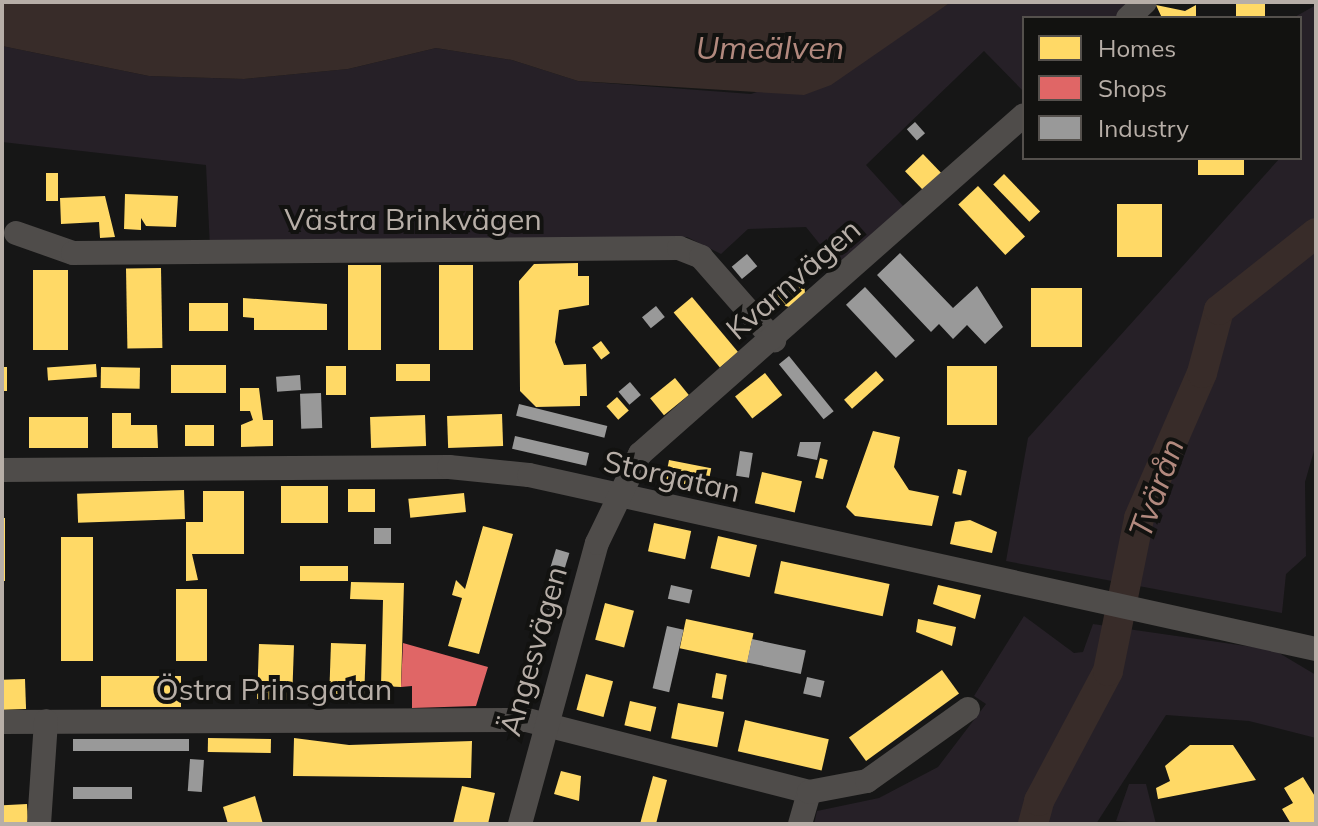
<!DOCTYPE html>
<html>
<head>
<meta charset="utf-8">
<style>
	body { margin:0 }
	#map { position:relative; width:1318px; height:826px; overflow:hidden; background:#161616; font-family:Mulish,sans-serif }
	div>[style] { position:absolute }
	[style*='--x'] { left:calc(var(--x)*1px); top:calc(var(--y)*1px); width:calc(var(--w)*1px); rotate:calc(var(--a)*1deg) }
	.green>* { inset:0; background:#262027 }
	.water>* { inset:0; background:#382c29 }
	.homes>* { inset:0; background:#ffd966; transform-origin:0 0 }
	.round { border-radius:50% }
	.shops>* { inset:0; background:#e06666 }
	.industry>* { inset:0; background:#999; transform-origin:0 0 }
	.river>* { height:30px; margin:-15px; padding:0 15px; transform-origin:15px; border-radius:15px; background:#382c29 }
	.minor>* { height:24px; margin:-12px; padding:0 12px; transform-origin:12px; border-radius:12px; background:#4f4c4a }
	span { translate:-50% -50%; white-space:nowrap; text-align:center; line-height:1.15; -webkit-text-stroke:8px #121210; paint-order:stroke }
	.street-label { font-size:30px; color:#b7aea7 }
	.water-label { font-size:32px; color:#b2897e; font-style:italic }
	.frame { position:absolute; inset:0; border:4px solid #b7aea7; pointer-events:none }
	.legend { position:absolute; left:1022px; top:16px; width:280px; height:144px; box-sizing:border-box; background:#121210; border:2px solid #54504c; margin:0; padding:10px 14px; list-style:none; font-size:24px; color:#b7aea7 }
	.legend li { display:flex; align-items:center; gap:16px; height:40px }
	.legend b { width:40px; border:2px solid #54504c }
</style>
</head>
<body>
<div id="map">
	<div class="green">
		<div style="clip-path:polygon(951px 2px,1145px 2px,1128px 18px,1024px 18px,1024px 92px,984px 51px,866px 165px,904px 207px,839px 268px,806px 227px,748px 229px,721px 254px,687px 237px,210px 248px,206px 165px,2px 142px,2px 46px,149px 76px,244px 79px,348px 69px,436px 48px,512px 60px,578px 81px,751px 94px,877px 50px)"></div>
		<div style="clip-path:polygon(1316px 5px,1316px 444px,1305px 482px,1306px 556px,1286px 574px,1282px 613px,1006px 561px,1028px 438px,1280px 158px,1300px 158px,1300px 18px,1293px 18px)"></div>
		<div style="clip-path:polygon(1024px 616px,1074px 653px,1083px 652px,1093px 624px,1274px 650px,1316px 675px,1316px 738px,1249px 721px,1166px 715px,1096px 824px,814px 824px,817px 811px,879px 798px,938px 767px,986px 704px,974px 696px)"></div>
		<div style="clip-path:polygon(1129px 784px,1146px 784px,1156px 824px,1116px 821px)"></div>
	</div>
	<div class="water">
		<div style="clip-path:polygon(2px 2px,951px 2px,831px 85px,804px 95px,578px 81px,512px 60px,436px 48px,348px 69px,244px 79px,149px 76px,2px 46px)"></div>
	</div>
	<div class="homes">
		<div style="left:1236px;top:2px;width:29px;height:16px"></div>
		<div style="clip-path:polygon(1156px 5px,1185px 11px,1196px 5px,1196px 16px,1162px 18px)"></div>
		<div style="left:923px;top:154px;width:28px;height:25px;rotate:46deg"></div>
		<div style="left:1198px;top:158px;width:46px;height:17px"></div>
		<div style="left:46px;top:173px;width:12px;height:28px"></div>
		<div style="left:1004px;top:174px;width:52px;height:15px;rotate:46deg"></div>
		<div style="left:978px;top:186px;width:69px;height:27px;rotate:47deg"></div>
		<div style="clip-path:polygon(125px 194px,178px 196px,176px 227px,146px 226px,141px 218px,141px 230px,124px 229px)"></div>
		<div style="clip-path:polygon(105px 196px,115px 237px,100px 238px,99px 222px,61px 224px,60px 198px)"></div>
		<div style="left:1117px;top:204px;width:45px;height:53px"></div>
		<div style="clip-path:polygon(578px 263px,578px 276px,589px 276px,589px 305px,559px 310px,555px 342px,564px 365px,586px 364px,587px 396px,580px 396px,580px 406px,536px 407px,520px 391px,519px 281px,534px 264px)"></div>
		<div style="left:348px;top:265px;width:33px;height:85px"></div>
		<div style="left:439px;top:265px;width:34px;height:85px"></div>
		<div style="left:161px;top:268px;width:80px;height:35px;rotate:89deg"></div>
		<div style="left:33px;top:270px;width:35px;height:80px"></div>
		<div class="round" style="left:777px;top:279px;width:28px;height:28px"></div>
		<div style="left:1031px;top:288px;width:51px;height:59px"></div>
		<div style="left:692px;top:297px;width:72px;height:24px;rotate:50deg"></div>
		<div style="clip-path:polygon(243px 298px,327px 304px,327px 330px,254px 330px,254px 318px,243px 317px)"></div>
		<div style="left:189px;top:303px;width:39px;height:28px"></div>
		<div style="left:601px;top:341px;width:15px;height:11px;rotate:53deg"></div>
		<div style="left:96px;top:364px;width:13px;height:49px;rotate:86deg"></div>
		<div style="left:396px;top:364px;width:34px;height:17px"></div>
		<div style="left:171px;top:365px;width:55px;height:28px"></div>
		<div style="left:326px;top:366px;width:20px;height:29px"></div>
		<div style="left:947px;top:366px;width:50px;height:59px"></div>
		<div style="left:2px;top:367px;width:5px;height:24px"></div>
		<div style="left:101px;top:367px;width:39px;height:21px;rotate:1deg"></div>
		<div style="left:876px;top:371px;width:12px;height:43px;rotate:48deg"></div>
		<div style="left:765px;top:373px;width:28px;height:38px;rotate:52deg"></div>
		<div style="left:675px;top:378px;width:22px;height:32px;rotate:51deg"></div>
		<div style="clip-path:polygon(240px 388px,259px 388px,263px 420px,273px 420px,273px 446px,241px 447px,241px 425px,253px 420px,250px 411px,240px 411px)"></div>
		<div style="left:617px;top:397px;width:18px;height:14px;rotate:49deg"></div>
		<div style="clip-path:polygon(112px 413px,131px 413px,131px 425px,157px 425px,158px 448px,112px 448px)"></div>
		<div style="left:502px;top:414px;width:32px;height:55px;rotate:88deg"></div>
		<div style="left:425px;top:415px;width:31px;height:55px;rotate:88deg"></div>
		<div style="left:88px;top:417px;width:31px;height:59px;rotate:90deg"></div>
		<div style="left:185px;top:425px;width:29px;height:21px"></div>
		<div style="clip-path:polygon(873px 431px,900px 437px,894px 467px,909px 490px,939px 496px,932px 526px,855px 516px,846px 507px)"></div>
		<div style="left:820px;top:458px;width:8px;height:20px;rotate:14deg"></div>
		<div style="left:669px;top:460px;width:43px;height:23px;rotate:11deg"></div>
		<div style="left:958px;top:469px;width:9px;height:25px;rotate:13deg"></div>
		<div style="left:762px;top:472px;width:41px;height:32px;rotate:13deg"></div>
		<div style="left:281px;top:486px;width:47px;height:37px"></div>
		<div style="left:348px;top:489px;width:27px;height:23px"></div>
		<div style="left:184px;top:490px;width:29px;height:107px;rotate:88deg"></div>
		<div style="clip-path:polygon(203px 491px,244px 491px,244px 554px,192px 554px,198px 580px,186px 581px,186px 522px,203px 522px)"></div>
		<div style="left:464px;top:493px;width:19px;height:56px;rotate:84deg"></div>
		<div style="left:2px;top:518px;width:3px;height:63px"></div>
		<div style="clip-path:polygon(970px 520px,997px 532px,992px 553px,950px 544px,955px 522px)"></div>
		<div style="left:654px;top:523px;width:38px;height:29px;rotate:12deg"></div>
		<div style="clip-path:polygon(483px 526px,513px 534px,479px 654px,448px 646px,462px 598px,452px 595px,456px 580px,465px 589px)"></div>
		<div style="left:718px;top:536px;width:40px;height:33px;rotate:13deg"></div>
		<div style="left:61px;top:537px;width:32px;height:124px"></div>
		<div style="left:781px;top:561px;width:111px;height:33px;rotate:12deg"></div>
		<div style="left:300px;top:566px;width:48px;height:15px"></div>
		<div style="clip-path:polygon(351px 582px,404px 583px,401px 687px,381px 686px,383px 600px,350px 599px)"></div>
		<div style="clip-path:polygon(938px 585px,981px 595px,975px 619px,933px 604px)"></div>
		<div style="left:176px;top:589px;width:31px;height:72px"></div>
		<div style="left:605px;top:603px;width:30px;height:38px;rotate:15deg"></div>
		<div style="left:686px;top:619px;width:69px;height:30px;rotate:12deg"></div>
		<div style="clip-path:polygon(918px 619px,956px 627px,952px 646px,916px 632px)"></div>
		<div style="left:331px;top:643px;width:35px;height:55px;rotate:2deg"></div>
		<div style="left:259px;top:644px;width:35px;height:55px;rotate:2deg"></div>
		<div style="left:942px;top:670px;width:29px;height:115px;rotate:54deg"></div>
		<div style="left:716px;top:673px;width:11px;height:25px;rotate:10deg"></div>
		<div style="left:586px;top:674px;width:28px;height:37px;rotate:15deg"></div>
		<div style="left:101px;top:676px;width:80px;height:31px"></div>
		<div style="left:25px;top:679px;width:30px;height:23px;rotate:88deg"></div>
		<div style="left:630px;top:701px;width:27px;height:25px;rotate:13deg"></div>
		<div style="left:678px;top:703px;width:47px;height:36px;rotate:11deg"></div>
		<div style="left:745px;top:720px;width:86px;height:32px;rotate:13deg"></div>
		<div style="left:208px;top:738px;width:63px;height:14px;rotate:1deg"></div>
		<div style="clip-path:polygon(294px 738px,349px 745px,472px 741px,471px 778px,293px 776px)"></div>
		<div style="clip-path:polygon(1190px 745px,1233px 745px,1256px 780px,1158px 799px,1156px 788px,1170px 781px,1165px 766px)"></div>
		<div style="clip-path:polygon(561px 771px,581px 776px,579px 801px,554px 794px)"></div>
		<div style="clip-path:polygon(653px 776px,667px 780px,656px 824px,640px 824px)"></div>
		<div style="clip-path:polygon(1303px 777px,1316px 798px,1316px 824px,1291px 824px,1282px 809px,1293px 803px,1284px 788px)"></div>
		<div style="clip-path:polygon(462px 786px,495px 793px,488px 824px,453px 824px)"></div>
		<div style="clip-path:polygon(255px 796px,263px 824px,228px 824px,223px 807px)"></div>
		<div style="left:27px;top:804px;width:20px;height:24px;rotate:87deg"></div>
	</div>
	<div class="shops">
		<div style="clip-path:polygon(403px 643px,488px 667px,476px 706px,412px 708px,412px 686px,401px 687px)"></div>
	</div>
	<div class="industry">
		<div style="left:915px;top:122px;width:15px;height:11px;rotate:48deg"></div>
		<div style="clip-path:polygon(900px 253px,953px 308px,977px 286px,1003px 327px,985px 344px,967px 325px,953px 339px,939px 324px,931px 332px,877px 275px)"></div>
		<div style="left:747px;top:254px;width:16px;height:20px;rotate:50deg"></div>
		<div style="left:865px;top:287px;width:73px;height:26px;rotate:47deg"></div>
		<div style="left:656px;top:306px;width:14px;height:18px;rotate:51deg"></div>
		<div style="left:789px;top:356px;width:71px;height:13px;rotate:51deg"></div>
		<div style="left:300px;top:375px;width:15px;height:24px;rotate:86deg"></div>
		<div style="left:630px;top:382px;width:17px;height:15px;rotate:50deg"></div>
		<div style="left:321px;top:393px;width:35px;height:21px;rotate:88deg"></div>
		<div style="left:519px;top:404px;width:91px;height:12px;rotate:14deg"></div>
		<div style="left:515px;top:436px;width:76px;height:13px;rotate:13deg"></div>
		<div style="clip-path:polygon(800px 442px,821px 442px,817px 460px,797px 456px)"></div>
		<div style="left:740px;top:451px;width:13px;height:25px;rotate:9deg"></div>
		<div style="left:374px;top:528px;width:17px;height:16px"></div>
		<div style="left:556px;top:549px;width:14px;height:60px;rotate:17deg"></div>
		<div style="left:671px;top:585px;width:22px;height:14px;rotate:13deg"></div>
		<div style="left:667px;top:626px;width:17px;height:64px;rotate:13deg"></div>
		<div style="left:752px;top:639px;width:55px;height:24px;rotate:12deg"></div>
		<div style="left:807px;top:677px;width:18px;height:17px;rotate:13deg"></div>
		<div style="left:73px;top:739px;width:116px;height:12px"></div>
		<div style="left:190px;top:759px;width:14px;height:32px;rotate:4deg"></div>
		<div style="left:73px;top:787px;width:59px;height:12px"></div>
	</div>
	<div class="river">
		<div style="--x:1033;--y:824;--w:24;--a:-75"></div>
		<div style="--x:1039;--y:801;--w:147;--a:-62"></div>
		<div style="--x:1108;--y:671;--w:156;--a:-78.5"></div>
		<div style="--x:1139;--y:518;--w:158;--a:-66.5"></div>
		<div style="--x:1202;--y:373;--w:65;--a:-74.9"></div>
		<div style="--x:1219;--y:310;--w:124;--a:-38.4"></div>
	</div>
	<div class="minor">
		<div style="--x:1128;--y:18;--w:23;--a:-43"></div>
		<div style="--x:16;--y:233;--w:60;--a:19.3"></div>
		<div style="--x:73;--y:253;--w:606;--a:-0.47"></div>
		<div style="--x:679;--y:248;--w:24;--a:22"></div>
		<div style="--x:701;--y:257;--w:111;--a:48.7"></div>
		<div style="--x:2;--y:470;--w:447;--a:-0.4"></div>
		<div style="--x:449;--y:467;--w:80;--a:5.7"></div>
		<div style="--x:529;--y:475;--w:806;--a:12.47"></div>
		<div style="--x:2;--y:722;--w:525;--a:-0.22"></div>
		<div style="--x:527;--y:720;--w:291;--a:14.3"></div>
		<div style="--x:39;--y:824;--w:103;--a:-86.1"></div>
		<div style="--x:520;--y:824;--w:291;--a:-74.7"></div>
		<div style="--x:597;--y:543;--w:99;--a:-64.2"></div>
		<div style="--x:640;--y:454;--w:512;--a:-41.44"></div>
		<div style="--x:800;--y:824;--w:33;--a:-74"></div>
		<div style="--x:809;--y:792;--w:59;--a:-10.7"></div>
		<div style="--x:867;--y:781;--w:124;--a:-35.5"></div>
	</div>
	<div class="street-label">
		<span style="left:413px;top:219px">Västra Brinkvägen</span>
		<span style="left:793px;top:279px;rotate:-41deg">Kvarnvägen</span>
		<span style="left:672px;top:476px;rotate:13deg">Storgatan</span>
		<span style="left:533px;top:651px;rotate:-74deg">Ängesvägen</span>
		<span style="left:274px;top:689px">Östra Prinsgatan</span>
	</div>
	<div class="water-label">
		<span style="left:770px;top:47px">Umeälven</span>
		<span style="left:1156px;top:488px;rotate:-70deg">Tvärån</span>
	</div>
	<div class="frame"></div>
	<ul class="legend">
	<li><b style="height:22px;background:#ffd966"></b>Homes</li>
	<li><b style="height:22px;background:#e06666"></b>Shops</li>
	<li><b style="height:22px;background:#999"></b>Industry</li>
	</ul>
</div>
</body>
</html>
